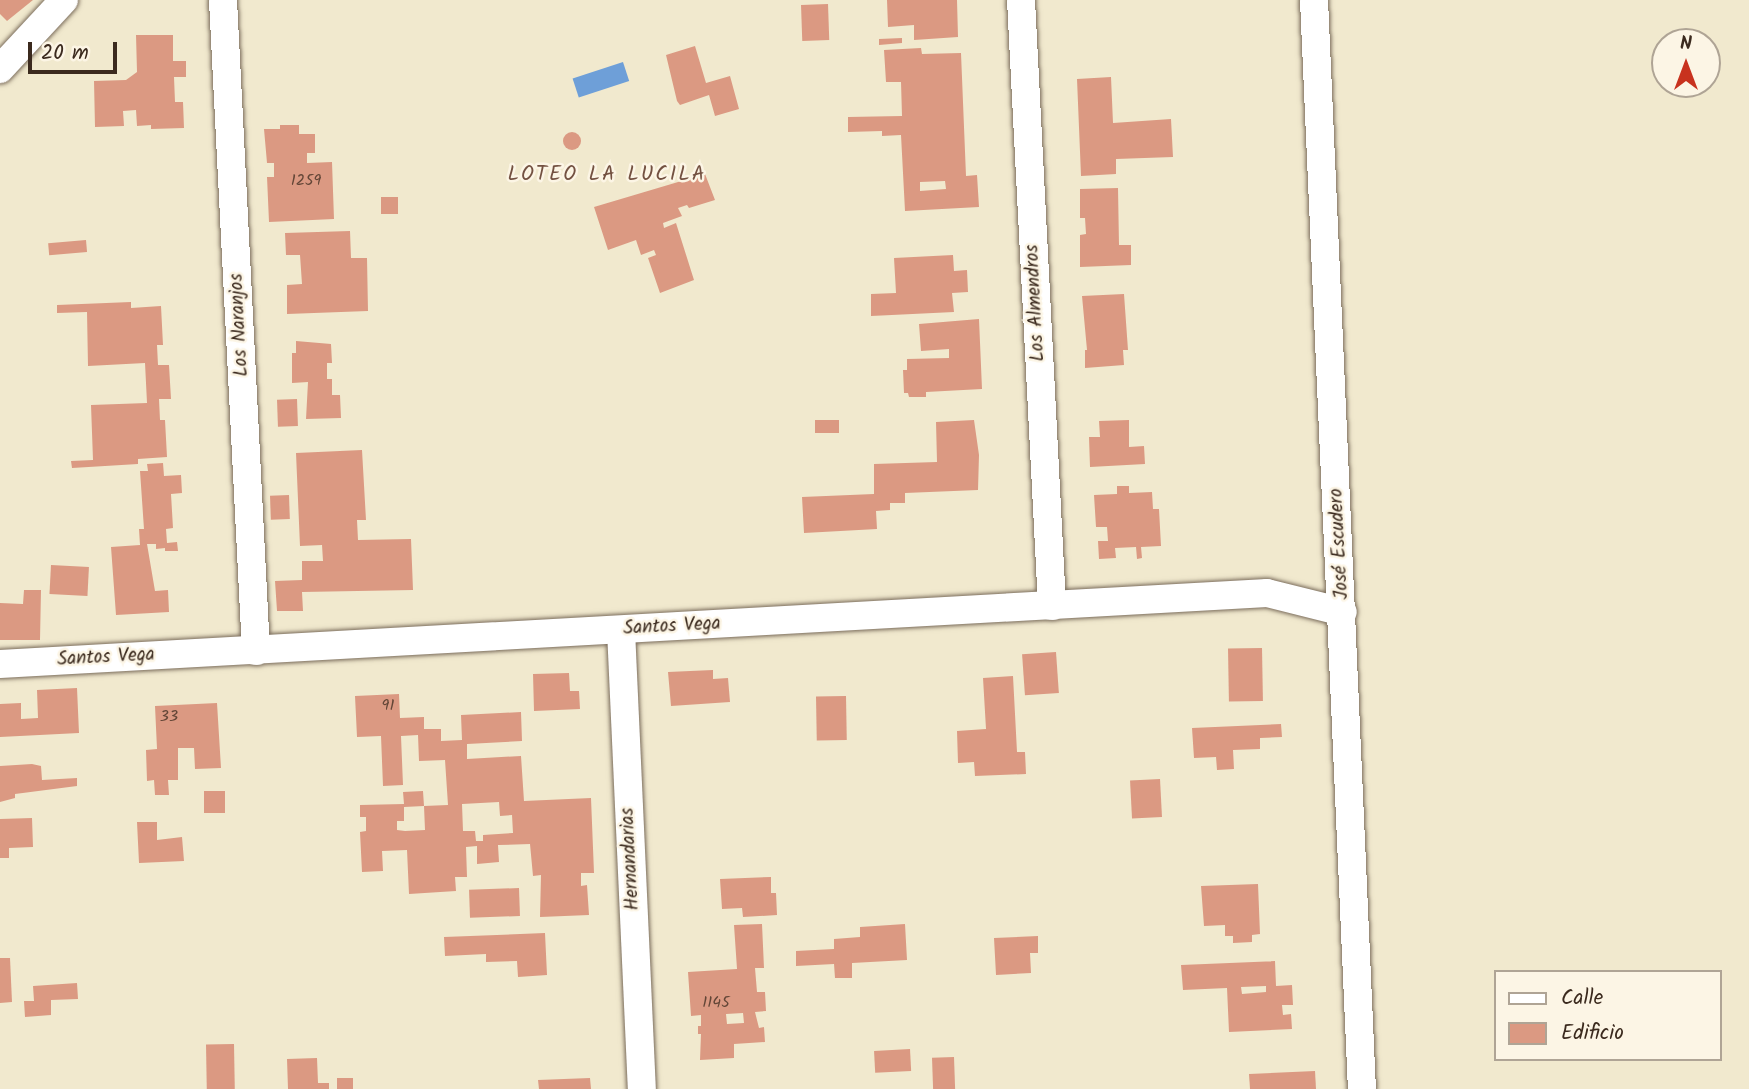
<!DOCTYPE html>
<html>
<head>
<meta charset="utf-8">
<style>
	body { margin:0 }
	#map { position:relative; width:1749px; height:1089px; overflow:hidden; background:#f1e9ce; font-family:Kalam,sans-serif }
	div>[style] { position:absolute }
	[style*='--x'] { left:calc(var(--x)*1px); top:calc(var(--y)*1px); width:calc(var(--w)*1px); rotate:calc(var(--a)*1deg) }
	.water>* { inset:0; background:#6e9fd8; transform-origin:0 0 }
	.building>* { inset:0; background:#db9982; transform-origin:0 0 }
	.round { border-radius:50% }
	.roads { filter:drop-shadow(0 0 2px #7b6d5c) drop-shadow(0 0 2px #7b6d5c) }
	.street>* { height:28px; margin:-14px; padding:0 14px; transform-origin:14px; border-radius:14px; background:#fff }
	span { translate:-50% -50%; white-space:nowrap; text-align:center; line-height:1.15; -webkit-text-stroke:5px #fcf5e5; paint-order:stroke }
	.number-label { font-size:16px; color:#634637 }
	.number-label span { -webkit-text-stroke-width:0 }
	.street-label { font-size:19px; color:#3b2a1e }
	.neighbourhood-label { font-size:21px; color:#735141; letter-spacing:2px }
	.legend { position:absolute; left:1494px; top:970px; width:228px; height:91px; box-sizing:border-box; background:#fcf5e5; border:2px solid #afa495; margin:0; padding:9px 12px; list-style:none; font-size:21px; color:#3b2a1e }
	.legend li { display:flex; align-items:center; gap:14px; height:35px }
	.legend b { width:35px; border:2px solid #afa495 }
	.north { position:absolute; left:1651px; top:28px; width:70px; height:70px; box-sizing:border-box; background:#fcf5e5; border:2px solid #afa495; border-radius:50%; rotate:0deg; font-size:19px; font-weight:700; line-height:28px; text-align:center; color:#3b2a1e }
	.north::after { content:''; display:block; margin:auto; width:24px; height:32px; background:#c8321e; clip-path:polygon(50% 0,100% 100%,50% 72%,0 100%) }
	.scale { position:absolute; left:28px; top:42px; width:89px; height:32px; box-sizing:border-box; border:4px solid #3b2a1e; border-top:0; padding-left:9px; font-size:21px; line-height:24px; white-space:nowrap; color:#3b2a1e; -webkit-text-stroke:5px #fcf5e5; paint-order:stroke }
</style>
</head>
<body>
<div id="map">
	<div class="water">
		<div style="left:623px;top:62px;width:20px;height:53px;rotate:72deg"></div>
	</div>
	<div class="building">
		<div style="clip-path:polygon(0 0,33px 0,7px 21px,0 14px)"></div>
		<div style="clip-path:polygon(887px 0,957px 0,958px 37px,914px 40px,914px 25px,888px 27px)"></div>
		<div style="left:828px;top:4px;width:36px;height:27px;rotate:88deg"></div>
		<div style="clip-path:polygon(136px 35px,173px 35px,173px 61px,186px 61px,186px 77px,174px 77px,175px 102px,183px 102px,184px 128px,151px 129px,151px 125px,137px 126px,136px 110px,123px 111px,124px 126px,95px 127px,94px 81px,126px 80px,137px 72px)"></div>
		<div style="clip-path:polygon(902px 38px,902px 43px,879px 45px,879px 39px)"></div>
		<div style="clip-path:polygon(695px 46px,706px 83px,730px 76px,739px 109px,715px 116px,709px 95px,680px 105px,677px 101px,666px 55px)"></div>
		<div style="clip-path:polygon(evenodd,921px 48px,922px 54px,961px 53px,966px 176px,977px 175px,979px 207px,905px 211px,901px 135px,882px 136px,882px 131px,848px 132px,848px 117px,902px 116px,901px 82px,886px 82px,884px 50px,921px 48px,945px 181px,946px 189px,920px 191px,920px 182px,945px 181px)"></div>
		<div style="clip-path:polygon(1111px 77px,1113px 123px,1171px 119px,1173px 157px,1116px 159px,1116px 174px,1081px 176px,1077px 79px)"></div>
		<div style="clip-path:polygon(280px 125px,299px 125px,299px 134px,315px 134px,315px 153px,307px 153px,307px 163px,332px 162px,334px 219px,269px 222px,267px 177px,274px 177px,274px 163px,267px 163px,264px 129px,280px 129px)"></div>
		<div class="round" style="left:563px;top:132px;width:18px;height:18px"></div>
		<div style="clip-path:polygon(705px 174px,715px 200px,689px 208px,687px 205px,678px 208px,682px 216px,663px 223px,664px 228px,676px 223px,694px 280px,660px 293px,648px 258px,656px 255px,654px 250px,641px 255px,636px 240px,608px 250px,594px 207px)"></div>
		<div style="clip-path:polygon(1118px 188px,1119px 245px,1131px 245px,1131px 265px,1080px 267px,1080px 235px,1086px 234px,1085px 218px,1080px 218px,1080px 189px)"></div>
		<div style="left:381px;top:197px;width:17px;height:17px"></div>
		<div style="clip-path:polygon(350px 231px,351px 258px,367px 258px,368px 311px,287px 314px,287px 285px,302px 284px,300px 255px,286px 255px,285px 233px)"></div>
		<div style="left:86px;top:240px;width:12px;height:38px;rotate:85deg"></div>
		<div style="clip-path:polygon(953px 255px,954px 271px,967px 270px,968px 292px,952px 293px,954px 312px,871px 316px,871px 294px,896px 293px,894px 258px)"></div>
		<div style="clip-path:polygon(1124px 294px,1128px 350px,1123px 350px,1124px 365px,1085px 368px,1085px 350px,1087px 350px,1082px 296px)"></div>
		<div style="clip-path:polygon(131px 302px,131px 308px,161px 306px,163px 345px,157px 345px,158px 365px,169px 365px,171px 399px,159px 399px,160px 420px,165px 420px,167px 457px,138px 459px,138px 464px,72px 468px,71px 461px,93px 460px,91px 405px,147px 403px,145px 363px,88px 366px,87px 312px,57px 313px,57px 305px)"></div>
		<div style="clip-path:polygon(979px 319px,982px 389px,926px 392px,926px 397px,909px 397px,908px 393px,904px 393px,903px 370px,907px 370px,907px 359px,949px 358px,949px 349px,921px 351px,919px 324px)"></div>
		<div style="clip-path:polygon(296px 341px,331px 344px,332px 363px,327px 363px,327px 379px,332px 379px,332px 395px,340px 395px,341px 418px,306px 419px,308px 382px,292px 383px,292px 353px,296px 353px)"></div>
		<div style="left:297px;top:399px;width:27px;height:20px;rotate:88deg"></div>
		<div style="left:839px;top:420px;width:13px;height:24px;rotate:90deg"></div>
		<div style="clip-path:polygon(974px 420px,979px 455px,978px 490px,905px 493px,905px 503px,890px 503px,890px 510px,876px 511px,877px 529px,804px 533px,802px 497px,874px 494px,874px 464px,937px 462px,936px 422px)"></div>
		<div style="clip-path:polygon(1129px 420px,1129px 447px,1144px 446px,1145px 464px,1090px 467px,1089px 437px,1100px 437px,1099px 421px)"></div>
		<div style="clip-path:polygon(362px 450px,366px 520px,357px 520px,358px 540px,411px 539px,413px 590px,302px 592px,303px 611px,277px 611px,275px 581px,302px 580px,302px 561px,323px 561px,322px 545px,300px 546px,296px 453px)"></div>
		<div style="clip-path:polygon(163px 463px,164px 476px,181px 475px,182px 493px,171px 494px,173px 528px,166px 529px,167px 543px,177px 542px,178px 551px,165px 551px,165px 548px,156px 549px,156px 544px,147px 544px,155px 591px,168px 590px,169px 612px,116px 615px,111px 547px,140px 545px,139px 529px,144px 529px,140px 471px,148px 471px,147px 464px)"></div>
		<div style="clip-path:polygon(1117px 486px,1129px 486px,1129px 493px,1152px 492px,1153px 509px,1159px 509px,1161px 546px,1141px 547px,1142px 558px,1137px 559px,1136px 547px,1115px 548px,1116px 558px,1099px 559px,1098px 541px,1108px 541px,1107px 527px,1096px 527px,1094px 495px,1117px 494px)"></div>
		<div style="left:289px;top:495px;width:24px;height:19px;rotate:88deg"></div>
		<div style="left:51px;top:565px;width:38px;height:29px;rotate:3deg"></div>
		<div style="clip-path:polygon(24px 590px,41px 590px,40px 640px,0 640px,0 603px,23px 604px)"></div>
		<div style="left:1262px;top:648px;width:53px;height:34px;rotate:89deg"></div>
		<div style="left:1056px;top:652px;width:41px;height:34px;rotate:86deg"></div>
		<div style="clip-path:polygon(713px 670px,713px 679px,728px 678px,730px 702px,671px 706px,668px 672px)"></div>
		<div style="clip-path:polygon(569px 673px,570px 691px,579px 691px,580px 709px,534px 711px,533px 674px)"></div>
		<div style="clip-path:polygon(1013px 676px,1017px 752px,1025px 752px,1026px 774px,975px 776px,974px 762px,958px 763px,957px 731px,986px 729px,983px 678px)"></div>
		<div style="clip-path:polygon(77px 688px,79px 733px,0 737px,0 704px,21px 703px,21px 719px,38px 718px,37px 690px)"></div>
		<div style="clip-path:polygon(evenodd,399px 694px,400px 718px,424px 717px,424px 729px,441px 729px,441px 741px,462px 740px,461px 715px,521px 712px,522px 741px,467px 744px,467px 759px,521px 756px,524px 801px,591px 798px,594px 873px,581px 873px,581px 886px,587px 885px,589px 915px,540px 917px,541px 875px,533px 876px,530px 844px,498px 845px,499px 862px,477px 864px,477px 846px,466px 847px,467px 877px,455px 877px,456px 891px,409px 894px,407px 850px,382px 851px,383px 871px,362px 872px,360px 832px,366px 831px,366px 817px,360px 817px,360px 805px,404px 804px,403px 792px,423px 791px,424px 806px,404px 807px,404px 821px,397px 821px,397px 830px,405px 831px,425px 830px,424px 806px,448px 805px,445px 760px,419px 761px,418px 735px,401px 736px,403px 785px,383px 786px,381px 736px,357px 737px,355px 696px,399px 694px,499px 802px,500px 816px,512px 815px,513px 833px,483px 835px,483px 841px,476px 841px,475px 831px,463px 831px,462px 804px,499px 802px)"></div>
		<div style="left:846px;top:696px;width:44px;height:30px;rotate:89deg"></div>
		<div style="clip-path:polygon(217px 703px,221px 768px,195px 769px,194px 748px,178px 748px,178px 780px,168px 780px,169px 795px,155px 795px,154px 780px,147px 781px,146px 750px,157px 749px,155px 706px)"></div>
		<div style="clip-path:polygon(1281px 724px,1282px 737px,1260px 738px,1260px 749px,1233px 750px,1234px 769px,1217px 770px,1216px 757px,1194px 758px,1192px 728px)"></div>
		<div style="clip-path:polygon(32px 764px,41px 766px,42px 780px,77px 778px,77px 786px,15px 794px,15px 798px,0 802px,0 766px)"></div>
		<div style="left:1160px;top:779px;width:38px;height:30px;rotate:87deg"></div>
		<div style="left:204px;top:791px;width:21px;height:22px"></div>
		<div style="clip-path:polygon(32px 818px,33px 847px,9px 848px,9px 858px,0 858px,0 819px)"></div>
		<div style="clip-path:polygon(137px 822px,157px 822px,157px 840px,182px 837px,184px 861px,139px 863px)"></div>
		<div style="clip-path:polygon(771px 877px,771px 893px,776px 893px,777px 915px,743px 917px,742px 908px,722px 909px,720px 879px)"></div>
		<div style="clip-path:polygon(1258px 884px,1260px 934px,1252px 935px,1252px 942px,1233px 943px,1233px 936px,1225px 936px,1225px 925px,1204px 926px,1201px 886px)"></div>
		<div style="left:519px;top:888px;width:28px;height:50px;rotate:88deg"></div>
		<div style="clip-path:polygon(evenodd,762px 924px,764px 968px,755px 968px,757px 992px,765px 992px,766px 1011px,755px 1012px,759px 1028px,764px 1027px,765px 1042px,734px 1044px,734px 1058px,700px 1060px,701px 1034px,698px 1034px,698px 1026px,701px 1026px,701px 1015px,691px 1016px,688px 972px,737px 969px,734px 925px,762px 924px,743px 1013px,744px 1023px,727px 1024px,726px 1014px,743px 1013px)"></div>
		<div style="clip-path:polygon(905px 924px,907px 960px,852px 963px,852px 978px,835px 978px,834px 964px,796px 966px,796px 951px,834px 949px,834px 939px,860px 937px,860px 927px)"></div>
		<div style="clip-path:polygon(545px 933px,547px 975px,518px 977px,517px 961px,486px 962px,486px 954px,445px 956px,444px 937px)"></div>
		<div style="clip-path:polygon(1038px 936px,1038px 953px,1030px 953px,1031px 973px,996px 975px,994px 938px)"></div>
		<div style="clip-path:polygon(0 958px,10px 958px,12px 1002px,0 1003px)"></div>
		<div style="clip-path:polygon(evenodd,1275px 961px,1276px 986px,1292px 985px,1293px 1005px,1282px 1005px,1283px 1015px,1291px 1014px,1292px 1029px,1229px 1032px,1227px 988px,1183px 990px,1181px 965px,1275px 961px,1266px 986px,1266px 992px,1242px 994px,1241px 987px,1266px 986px)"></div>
		<div style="clip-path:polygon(77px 983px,78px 999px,51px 1000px,51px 1015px,25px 1017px,24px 1001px,34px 1001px,33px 986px)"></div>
		<div style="left:234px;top:1044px;width:45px;height:28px;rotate:89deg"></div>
		<div style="left:910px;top:1049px;width:22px;height:36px;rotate:87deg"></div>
		<div style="left:954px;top:1057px;width:32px;height:22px;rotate:88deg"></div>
		<div style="clip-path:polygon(317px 1058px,318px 1083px,329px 1083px,329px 1089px,288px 1089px,287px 1059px)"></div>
		<div style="clip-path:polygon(1315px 1071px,1316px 1089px,1250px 1089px,1249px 1074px)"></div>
		<div style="left:353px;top:1078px;width:11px;height:16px;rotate:90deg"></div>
		<div style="clip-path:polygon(590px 1078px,591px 1089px,539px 1089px,538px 1080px)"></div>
	</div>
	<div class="roads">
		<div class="street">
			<div style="--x:223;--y:0;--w:652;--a:87.1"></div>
			<div style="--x:1021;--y:0;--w:607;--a:87.07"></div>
			<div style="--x:1314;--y:0;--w:1090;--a:87.48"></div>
			<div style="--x:0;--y:69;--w:94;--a:-47.2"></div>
			<div style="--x:621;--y:630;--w:459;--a:87.4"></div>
			<div style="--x:0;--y:664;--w:1269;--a:-3.21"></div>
			<div style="--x:1267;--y:593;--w:78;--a:14"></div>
		</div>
	</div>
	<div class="number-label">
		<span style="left:306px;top:181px">1259</span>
		<span style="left:388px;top:706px">91</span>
		<span style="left:169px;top:717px">33</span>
		<span style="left:716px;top:1003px">1145</span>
	</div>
	<div class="street-label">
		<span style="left:1036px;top:303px;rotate:-93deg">Los Almendros</span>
		<span style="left:240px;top:325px;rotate:-93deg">Los Naranjos</span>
		<span style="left:1340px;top:544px;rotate:-93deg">José Escudero</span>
		<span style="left:672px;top:627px;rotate:-3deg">Santos Vega</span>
		<span style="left:106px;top:658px;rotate:-3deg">Santos Vega</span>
		<span style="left:631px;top:859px;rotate:-93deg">Hernandarias</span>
	</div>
	<div class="neighbourhood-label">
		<span style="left:607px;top:175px">LOTEO LA LUCILA</span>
	</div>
	<ul class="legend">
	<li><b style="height:9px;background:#fff"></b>Calle</li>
	<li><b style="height:19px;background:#db9982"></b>Edificio</li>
	</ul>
	<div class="north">N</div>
	<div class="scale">20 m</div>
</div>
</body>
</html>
